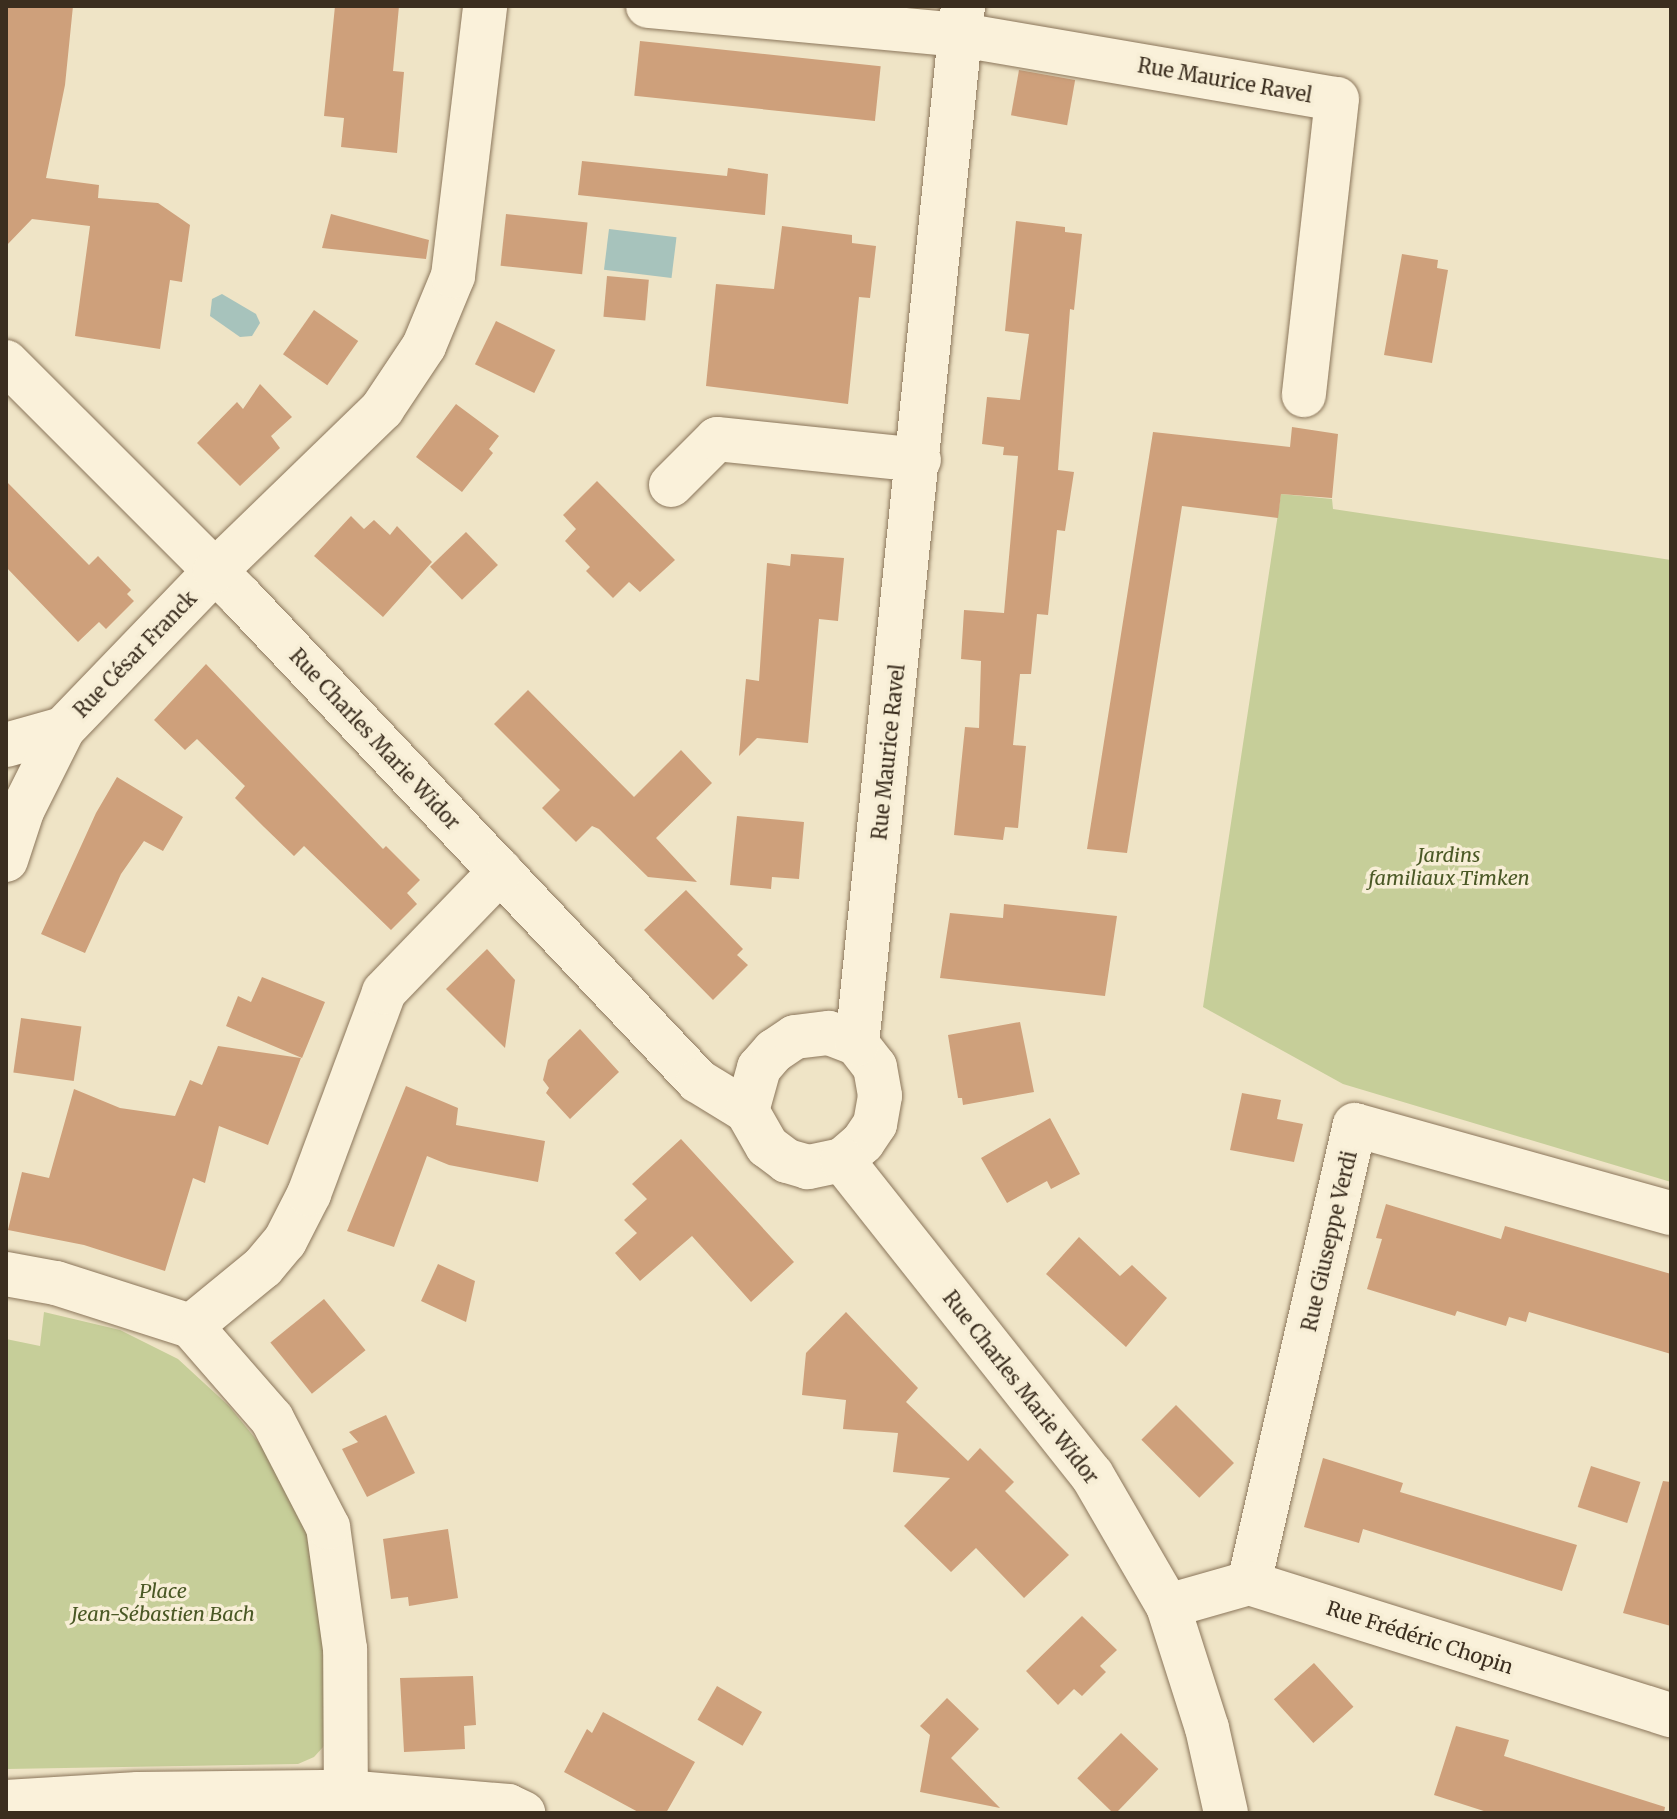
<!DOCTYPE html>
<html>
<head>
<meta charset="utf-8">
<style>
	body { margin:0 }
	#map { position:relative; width:1677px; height:1819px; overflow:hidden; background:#efe4c6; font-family:Merriweather,serif }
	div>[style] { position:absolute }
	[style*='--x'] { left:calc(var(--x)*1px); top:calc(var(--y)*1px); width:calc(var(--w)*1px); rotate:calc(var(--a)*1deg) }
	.green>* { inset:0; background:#c6ce99 }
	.water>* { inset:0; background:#a7c3bc; transform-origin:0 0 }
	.building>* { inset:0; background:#cea07b; transform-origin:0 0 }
	.roads { filter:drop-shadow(0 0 2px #8b765b) drop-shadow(0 0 2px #8b765b) }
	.minor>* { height:44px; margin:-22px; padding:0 22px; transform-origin:22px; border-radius:22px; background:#faf1da }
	span { translate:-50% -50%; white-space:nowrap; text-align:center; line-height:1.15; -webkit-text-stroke:7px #f7eed6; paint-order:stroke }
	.street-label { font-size:20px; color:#3b2e1f }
	.park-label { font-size:20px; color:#4a5825; font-style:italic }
	.frame { position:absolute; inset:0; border:8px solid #3b2e1f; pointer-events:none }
</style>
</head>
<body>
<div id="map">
	<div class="green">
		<div style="clip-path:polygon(1281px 494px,1332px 499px,1333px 509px,1671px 560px,1671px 1182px,1343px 1084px,1203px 1007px)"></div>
		<div style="clip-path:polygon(44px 1312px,120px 1330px,178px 1359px,229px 1406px,263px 1448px,300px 1511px,320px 1574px,327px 1723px,324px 1746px,314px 1757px,298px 1764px,6px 1769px,6px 1339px,40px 1346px)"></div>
	</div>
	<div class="water">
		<div style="left:609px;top:229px;width:68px;height:41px;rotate:7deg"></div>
		<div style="clip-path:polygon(222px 294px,256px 314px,260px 323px,252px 336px,240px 337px,210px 316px,212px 299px)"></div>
	</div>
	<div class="building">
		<div style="clip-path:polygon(6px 6px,73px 6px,65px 85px,46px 178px,99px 185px,98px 198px,158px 203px,190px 225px,182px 282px,170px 280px,160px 349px,75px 336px,90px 226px,32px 219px,6px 246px)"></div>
		<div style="clip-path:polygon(335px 6px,399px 6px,393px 71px,404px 72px,397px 153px,341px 147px,344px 118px,324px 116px)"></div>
		<div style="left:640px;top:41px;width:242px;height:55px;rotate:6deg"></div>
		<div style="left:1019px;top:70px;width:57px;height:46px;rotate:10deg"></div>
		<div style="clip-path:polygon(582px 161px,727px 176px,728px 168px,768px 174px,765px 215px,578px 195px)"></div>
		<div style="clip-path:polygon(331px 214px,429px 240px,426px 259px,322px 248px)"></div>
		<div style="left:506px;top:214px;width:82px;height:52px;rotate:6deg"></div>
		<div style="clip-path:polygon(1016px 221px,1065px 227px,1065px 232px,1082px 234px,1074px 310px,1070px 309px,1058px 470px,1074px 472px,1065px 531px,1057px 530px,1048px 615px,1037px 614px,1031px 674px,1020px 674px,1013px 745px,1026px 746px,1018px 828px,1005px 827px,1003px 840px,954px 835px,965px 727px,979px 728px,981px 661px,961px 659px,964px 610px,1004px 613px,1018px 456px,1003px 455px,1004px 447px,982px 444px,987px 397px,1020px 400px,1029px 334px,1005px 331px)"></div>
		<div style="clip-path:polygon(782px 226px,852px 235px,852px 243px,876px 246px,870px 298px,859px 297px,848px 404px,706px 386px,716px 284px,774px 289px)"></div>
		<div style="clip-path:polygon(1402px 254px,1438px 260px,1437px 268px,1448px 270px,1432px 363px,1384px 355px)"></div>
		<div style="left:607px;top:276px;width:42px;height:41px;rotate:5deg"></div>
		<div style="left:314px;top:310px;width:54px;height:54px;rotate:35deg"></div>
		<div style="left:496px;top:321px;width:66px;height:48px;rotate:26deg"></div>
		<div style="clip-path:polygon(260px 384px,292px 417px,271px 436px,280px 448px,240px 486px,197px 443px,237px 402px,243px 409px)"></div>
		<div style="clip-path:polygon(456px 404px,499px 436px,489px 449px,493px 453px,462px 492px,416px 457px)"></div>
		<div style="clip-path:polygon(1292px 427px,1338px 434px,1332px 498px,1281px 494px,1278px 518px,1182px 506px,1127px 853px,1087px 849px,1153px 432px,1290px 447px)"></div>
		<div style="clip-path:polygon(6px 481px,89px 565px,98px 556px,131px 590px,127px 594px,134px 601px,106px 629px,99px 622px,78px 642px,6px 567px)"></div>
		<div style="clip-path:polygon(597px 481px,675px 560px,640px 592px,629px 582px,613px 598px,586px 571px,590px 567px,565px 541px,576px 529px,563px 515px)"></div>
		<div style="clip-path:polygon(351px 516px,364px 529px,374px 520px,390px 535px,397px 526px,432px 562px,383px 617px,314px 556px)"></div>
		<div style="left:466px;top:532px;width:46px;height:50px;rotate:46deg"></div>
		<div style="clip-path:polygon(791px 554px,844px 558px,838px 621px,819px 619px,808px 743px,757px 738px,739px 756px,746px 679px,759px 681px,767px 563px,790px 566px)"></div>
		<div style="clip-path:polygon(206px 664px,383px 849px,386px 846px,420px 880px,407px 893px,417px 904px,391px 930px,304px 846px,294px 856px,264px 827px,235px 798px,245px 786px,197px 739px,185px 750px,154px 720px)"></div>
		<div style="clip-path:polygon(528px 690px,634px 797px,681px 750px,712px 783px,656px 838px,697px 882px,648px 877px,599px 829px,592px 826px,576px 842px,542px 808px,560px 790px,494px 724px)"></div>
		<div style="clip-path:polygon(117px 777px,183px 817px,163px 851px,144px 841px,121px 874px,85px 953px,41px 934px,96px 813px)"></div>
		<div style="clip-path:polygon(737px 816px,804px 822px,799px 879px,772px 877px,771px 889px,730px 885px)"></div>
		<div style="clip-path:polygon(686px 890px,743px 949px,737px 955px,748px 965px,713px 1000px,644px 930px)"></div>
		<div style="clip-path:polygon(1004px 904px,1117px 916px,1105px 996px,940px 978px,950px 913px,1003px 918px)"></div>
		<div style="clip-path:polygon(487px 949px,515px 980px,505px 1048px,446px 989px)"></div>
		<div style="clip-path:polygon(262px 977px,325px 1002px,302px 1058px,226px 1026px,238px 996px,251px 1002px)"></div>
		<div style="left:21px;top:1018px;width:61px;height:55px;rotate:8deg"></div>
		<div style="clip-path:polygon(1020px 1022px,1034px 1092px,963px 1105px,962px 1098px,958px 1098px,948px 1035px)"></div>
		<div style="clip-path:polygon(580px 1029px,619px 1072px,570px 1119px,546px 1093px,549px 1088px,543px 1080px,548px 1060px)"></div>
		<div style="clip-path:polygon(218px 1046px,301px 1058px,268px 1145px,219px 1126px,205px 1183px,193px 1178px,165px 1271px,84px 1245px,8px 1230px,22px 1172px,49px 1178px,74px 1089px,120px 1108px,175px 1116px,190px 1080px,202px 1085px)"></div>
		<div style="clip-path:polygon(406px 1086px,458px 1108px,456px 1125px,545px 1141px,538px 1182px,449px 1165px,427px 1156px,394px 1247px,347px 1231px)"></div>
		<div style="clip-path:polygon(1242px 1093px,1281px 1100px,1277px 1119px,1303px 1124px,1294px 1162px,1230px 1150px)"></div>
		<div style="clip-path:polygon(1050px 1118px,1080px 1174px,1051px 1189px,1047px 1181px,1007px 1203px,981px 1158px)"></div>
		<div style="clip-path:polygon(681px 1139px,794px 1262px,751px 1302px,692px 1236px,640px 1281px,615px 1253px,637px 1233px,624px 1220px,647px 1199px,632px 1184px)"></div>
		<div style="clip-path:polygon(1386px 1204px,1501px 1239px,1505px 1226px,1671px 1274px,1671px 1354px,1529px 1312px,1526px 1322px,1509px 1317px,1506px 1326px,1457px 1311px,1455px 1316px,1367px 1289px,1382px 1239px,1376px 1238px)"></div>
		<div style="clip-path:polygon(1079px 1237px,1120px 1276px,1132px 1265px,1167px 1298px,1126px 1347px,1046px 1274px)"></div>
		<div style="clip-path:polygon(438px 1264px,475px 1281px,466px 1322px,421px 1301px)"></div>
		<div style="left:324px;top:1299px;width:66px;height:69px;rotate:51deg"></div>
		<div style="clip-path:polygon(846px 1312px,918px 1388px,906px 1402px,968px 1461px,980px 1448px,1014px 1482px,1005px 1491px,1069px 1555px,1024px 1598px,976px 1548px,951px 1572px,904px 1526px,950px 1478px,893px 1472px,898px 1433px,843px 1429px,846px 1400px,802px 1395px,806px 1353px)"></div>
		<div style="left:1176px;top:1405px;width:82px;height:49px;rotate:45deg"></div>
		<div style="clip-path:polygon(386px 1415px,415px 1473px,367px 1497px,342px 1449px,358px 1442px,349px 1432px)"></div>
		<div style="clip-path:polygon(1323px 1458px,1403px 1483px,1400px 1492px,1577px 1545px,1562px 1591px,1363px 1529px,1359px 1543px,1304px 1527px)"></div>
		<div style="left:1591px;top:1466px;width:52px;height:43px;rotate:18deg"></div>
		<div style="clip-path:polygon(1663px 1481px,1671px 1482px,1671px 1626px,1623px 1613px)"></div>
		<div style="clip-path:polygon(448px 1529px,458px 1598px,409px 1606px,408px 1597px,391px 1599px,383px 1539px)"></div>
		<div style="clip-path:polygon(1082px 1616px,1117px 1650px,1100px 1666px,1106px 1672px,1082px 1696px,1074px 1689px,1058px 1705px,1026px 1671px)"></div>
		<div style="left:1314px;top:1663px;width:59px;height:54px;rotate:48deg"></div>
		<div style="clip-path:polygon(473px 1676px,476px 1725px,464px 1726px,465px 1749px,404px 1752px,400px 1678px)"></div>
		<div style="left:717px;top:1686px;width:52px;height:39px;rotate:30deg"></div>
		<div style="clip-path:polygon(947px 1698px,979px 1729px,951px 1758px,1000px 1808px,920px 1792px,930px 1735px,920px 1726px)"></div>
		<div style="clip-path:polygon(603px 1712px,695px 1762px,666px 1813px,640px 1813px,564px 1772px,587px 1729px,592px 1733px)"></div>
		<div style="clip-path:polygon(1456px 1726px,1509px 1740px,1504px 1756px,1665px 1807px,1664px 1813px,1490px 1813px,1434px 1795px)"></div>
		<div style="left:1121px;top:1733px;width:52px;height:63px;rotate:44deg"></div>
	</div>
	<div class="roads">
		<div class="minor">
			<div style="--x:648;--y:6;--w:314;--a:5.3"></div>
			<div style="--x:961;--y:35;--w:381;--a:9.7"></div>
			<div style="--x:1337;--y:99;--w:298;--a:96.4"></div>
			<div style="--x:6;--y:362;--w:332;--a:45"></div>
			<div style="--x:241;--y:597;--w:666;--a:46.64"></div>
			<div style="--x:698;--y:1081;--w:57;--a:31.5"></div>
			<div style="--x:671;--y:485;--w:65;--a:-45"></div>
			<div style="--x:717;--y:439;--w:203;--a:5.9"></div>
			<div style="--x:6;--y:745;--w:59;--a:-15.7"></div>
			<div style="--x:63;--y:729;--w:219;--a:-46.1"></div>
			<div style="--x:215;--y:571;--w:233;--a:-44.1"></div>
			<div style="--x:382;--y:409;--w:76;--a:-56.3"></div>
			<div style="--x:424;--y:346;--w:76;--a:-67.5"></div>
			<div style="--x:453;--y:276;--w:272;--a:-83.2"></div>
			<div style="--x:6;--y:860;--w:52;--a:-71.9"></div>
			<div style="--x:22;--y:811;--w:92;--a:-63.4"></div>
			<div style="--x:829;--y:1033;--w:30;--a:21"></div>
			<div style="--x:857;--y:1044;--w:29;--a:52"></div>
			<div style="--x:875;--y:1067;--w:29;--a:80"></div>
			<div style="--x:880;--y:1096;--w:28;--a:100"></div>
			<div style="--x:875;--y:1124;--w:22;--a:124"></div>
			<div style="--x:863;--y:1142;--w:28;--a:139"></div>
			<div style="--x:842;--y:1160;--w:35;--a:168"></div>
			<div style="--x:808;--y:1167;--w:22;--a:-164"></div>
			<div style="--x:787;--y:1161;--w:25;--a:-143"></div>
			<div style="--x:767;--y:1146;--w:40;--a:-119.7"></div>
			<div style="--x:747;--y:1111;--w:45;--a:-74.4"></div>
			<div style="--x:759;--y:1068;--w:23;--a:-49"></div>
			<div style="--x:774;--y:1051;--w:25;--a:-34"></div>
			<div style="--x:795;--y:1037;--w:34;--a:-7"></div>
			<div style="--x:857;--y:1044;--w:1043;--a:-84.17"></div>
			<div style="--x:842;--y:1160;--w:402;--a:51.6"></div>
			<div style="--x:1092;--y:1475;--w:151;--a:59.9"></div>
			<div style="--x:1168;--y:1606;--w:128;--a:72.3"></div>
			<div style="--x:1207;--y:1728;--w:87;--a:77.4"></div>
			<div style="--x:6;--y:1274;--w:51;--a:10.2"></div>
			<div style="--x:56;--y:1283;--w:142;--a:17.7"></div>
			<div style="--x:1249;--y:1583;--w:470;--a:-77"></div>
			<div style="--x:1355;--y:1125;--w:328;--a:15.6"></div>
			<div style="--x:1168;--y:1606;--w:84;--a:-15.9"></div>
			<div style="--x:1249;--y:1583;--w:442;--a:17.4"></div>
			<div style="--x:6;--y:1802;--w:132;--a:-3.5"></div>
			<div style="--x:138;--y:1794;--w:207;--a:-0.6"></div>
			<div style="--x:345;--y:1792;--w:164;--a:4.9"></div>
			<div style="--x:508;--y:1806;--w:17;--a:25"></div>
			<div style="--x:346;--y:1813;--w:164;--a:-90.3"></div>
			<div style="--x:345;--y:1649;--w:123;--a:-97.9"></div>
			<div style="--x:328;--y:1527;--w:122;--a:-117.4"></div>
			<div style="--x:272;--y:1419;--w:123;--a:-131.1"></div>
			<div style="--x:191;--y:1326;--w:93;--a:-39.3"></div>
			<div style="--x:263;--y:1267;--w:34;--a:-50"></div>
			<div style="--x:285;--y:1241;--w:53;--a:-62.9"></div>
			<div style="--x:309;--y:1194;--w:215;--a:-69.6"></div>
			<div style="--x:384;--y:992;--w:168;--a:-46"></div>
		</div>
	</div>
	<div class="street-label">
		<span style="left:1225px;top:80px;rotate:10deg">Rue Maurice Ravel</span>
		<span style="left:135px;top:654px;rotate:-46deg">Rue César Franck</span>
		<span style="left:375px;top:739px;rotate:47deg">Rue Charles Marie Widor</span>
		<span style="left:888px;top:752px;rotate:-84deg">Rue Maurice Ravel</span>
		<span style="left:1329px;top:1241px;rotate:-77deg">Rue Giuseppe Verdi</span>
		<span style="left:1021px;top:1387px;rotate:52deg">Rue Charles Marie Widor</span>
		<span style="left:1420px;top:1637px;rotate:18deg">Rue Frédéric Chopin</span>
	</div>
	<div class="park-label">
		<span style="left:1449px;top:866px">Jardins<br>familiaux Timken</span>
		<span style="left:163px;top:1602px">Place<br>Jean-Sébastien Bach</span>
	</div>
	<div class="frame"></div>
</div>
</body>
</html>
